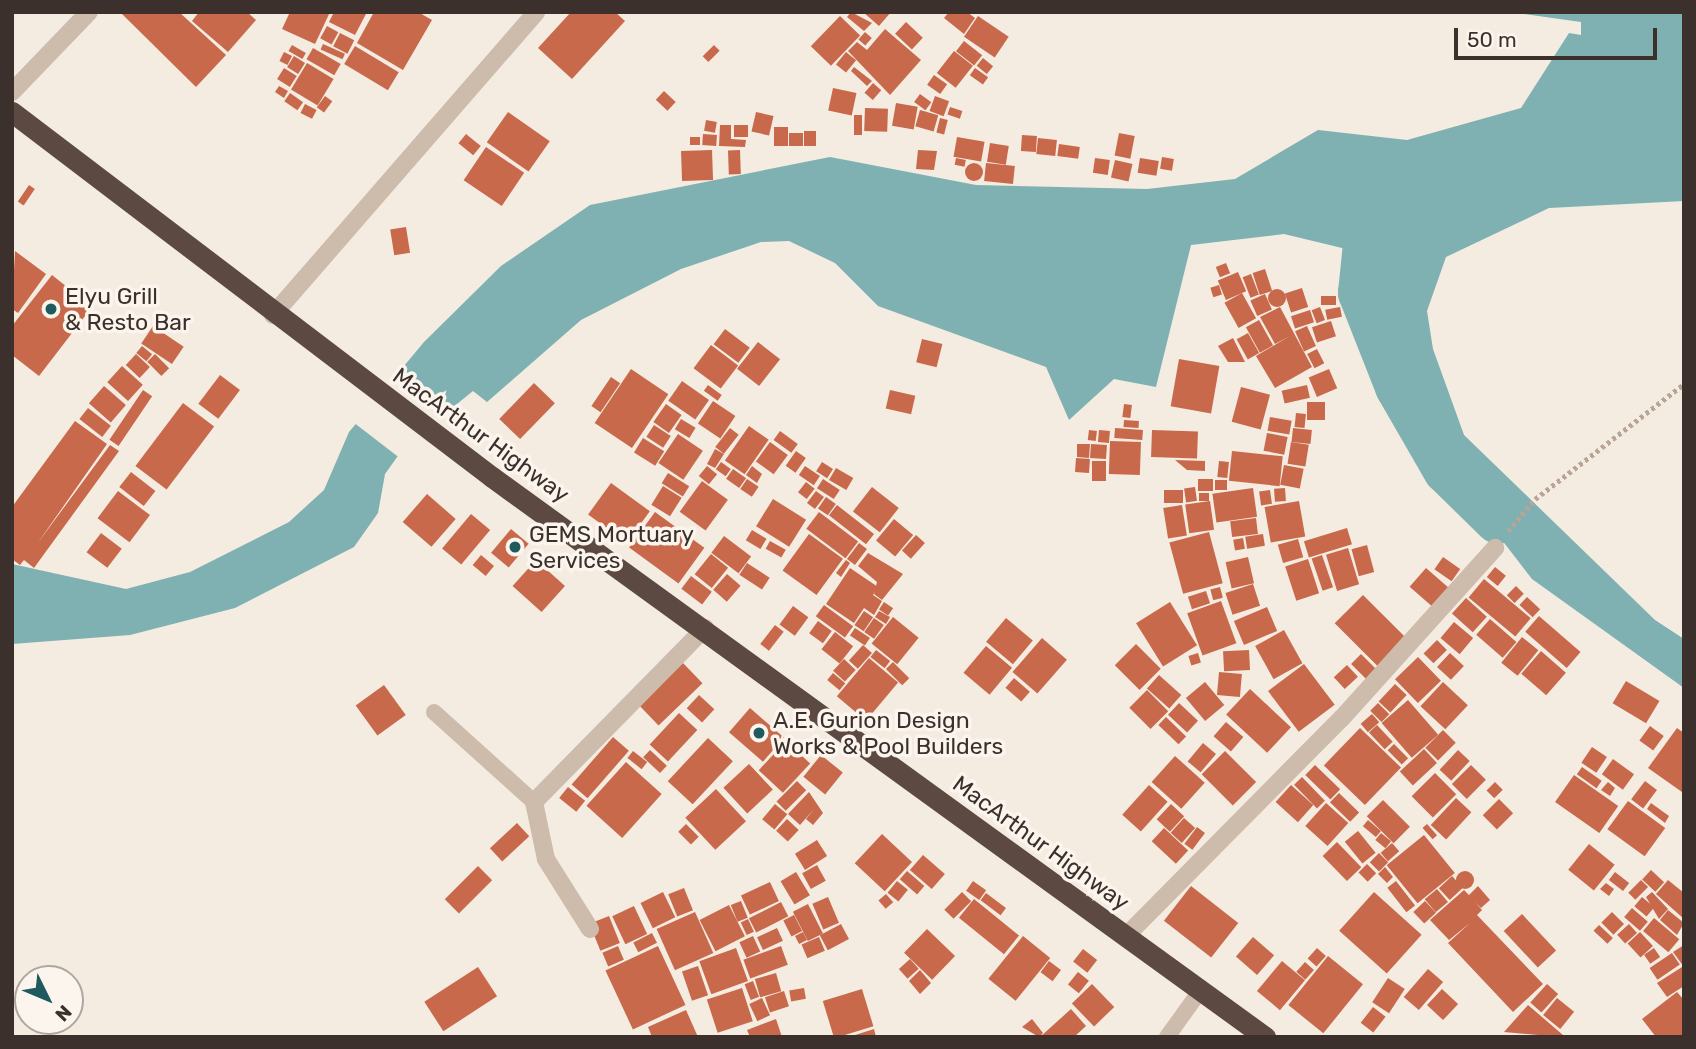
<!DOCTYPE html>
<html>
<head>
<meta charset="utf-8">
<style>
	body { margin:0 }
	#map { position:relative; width:1696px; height:1049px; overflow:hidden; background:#f4ebe1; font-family:Rubik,sans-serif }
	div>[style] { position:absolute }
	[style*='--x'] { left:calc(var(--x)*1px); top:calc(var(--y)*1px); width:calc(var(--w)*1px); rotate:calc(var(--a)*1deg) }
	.water>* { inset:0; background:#7fb0b2 }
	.pier>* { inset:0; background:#f4ebe1 }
	.river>* { height:49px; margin:-24.5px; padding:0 24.5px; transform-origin:24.5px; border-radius:24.5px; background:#7fb0b2 }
	.building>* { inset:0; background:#c8694b; transform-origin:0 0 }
	.round { border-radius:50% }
	.path>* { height:4.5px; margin-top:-2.25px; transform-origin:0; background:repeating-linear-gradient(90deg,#b9a596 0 3.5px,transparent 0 7px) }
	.lane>* { height:16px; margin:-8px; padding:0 8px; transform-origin:8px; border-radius:8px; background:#cdbbac }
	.street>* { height:18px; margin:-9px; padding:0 9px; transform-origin:9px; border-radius:9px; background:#cdbbac }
	.highway>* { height:21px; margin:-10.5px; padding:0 10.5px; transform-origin:10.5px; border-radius:10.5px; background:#5c4a42 }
	.dots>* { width:19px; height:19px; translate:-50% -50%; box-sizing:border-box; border:4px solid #fbf5ee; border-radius:50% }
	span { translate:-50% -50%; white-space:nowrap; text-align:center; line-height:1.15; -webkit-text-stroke:7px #fbf5ee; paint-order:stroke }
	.poi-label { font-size:23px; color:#3b302b }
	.left { translate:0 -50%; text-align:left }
	.street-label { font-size:23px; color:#3b302b }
	.frame { position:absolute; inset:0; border:14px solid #3b302b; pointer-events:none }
	.north { position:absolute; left:14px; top:965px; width:70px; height:70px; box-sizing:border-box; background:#fbf5ee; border:2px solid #aea6a0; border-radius:50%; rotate:133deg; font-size:19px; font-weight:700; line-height:28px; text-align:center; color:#3b302b }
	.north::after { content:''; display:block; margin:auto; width:24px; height:32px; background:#1f5a5e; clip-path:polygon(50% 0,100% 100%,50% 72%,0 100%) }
	.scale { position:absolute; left:1454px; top:28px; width:203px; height:32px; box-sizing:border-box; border:4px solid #3b302b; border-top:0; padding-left:9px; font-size:21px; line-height:24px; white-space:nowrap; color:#3b302b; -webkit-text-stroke:5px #fbf5ee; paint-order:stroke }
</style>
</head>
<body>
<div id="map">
	<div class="water">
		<div style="clip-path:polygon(1509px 12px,1684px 12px,1684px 201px,1549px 208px,1446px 257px,1427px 311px,1433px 349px,1464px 435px,1655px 620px,1684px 639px,1684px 688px,1532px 579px,1434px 452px,1369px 313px,1367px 254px,1284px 234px,1191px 245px,1156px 387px,1114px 379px,1069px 420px,1046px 367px,878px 306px,835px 263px,789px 241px,761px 242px,681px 269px,581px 320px,487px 402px,473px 391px,405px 446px,385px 474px,378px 513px,354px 547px,235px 608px,130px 635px,12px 644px,12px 564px,126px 589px,190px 572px,289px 522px,324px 490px,349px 432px,424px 342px,501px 266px,590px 205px,830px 157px,976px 185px,1147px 189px,1235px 179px,1318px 130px,1407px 140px,1521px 108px,1569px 33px,1581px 35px,1581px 22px)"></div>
	</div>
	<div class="pier">
		<div style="clip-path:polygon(399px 367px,455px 410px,401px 459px,353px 422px)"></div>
	</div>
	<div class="river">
		<div style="--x:1373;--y:186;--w:107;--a:95.9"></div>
		<div style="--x:1362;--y:292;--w:101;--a:68.5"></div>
		<div style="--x:1399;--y:386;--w:96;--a:60"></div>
		<div style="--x:1447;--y:469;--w:71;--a:44.4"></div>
	</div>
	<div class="building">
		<div style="clip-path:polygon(120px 12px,179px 12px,226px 55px,196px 87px)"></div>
		<div style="clip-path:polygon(199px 12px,247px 12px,256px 20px,228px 52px,192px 21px)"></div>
		<div style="clip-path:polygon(290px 12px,330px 12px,315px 44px,282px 29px)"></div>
		<div style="clip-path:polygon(334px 12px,367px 12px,355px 35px,329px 22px)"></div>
		<div style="clip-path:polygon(374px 12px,418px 12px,432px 20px,403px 70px,357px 43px)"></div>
		<div style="clip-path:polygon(571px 12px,615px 12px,625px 21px,572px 79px,538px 48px)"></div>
		<div style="clip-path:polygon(851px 12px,872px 23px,864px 31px,847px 17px)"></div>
		<div style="clip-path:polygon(863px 12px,891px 12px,879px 26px)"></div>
		<div style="clip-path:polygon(949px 12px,967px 12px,975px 18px,964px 34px,944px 18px)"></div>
		<div style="left:840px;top:16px;width:28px;height:42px;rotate:44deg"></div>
		<div style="left:978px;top:16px;width:37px;height:25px;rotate:34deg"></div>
		<div style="left:906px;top:22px;width:23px;height:16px;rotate:43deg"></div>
		<div style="left:327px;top:26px;width:13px;height:14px;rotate:29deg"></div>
		<div style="clip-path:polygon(885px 29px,921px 60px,890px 95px,848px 51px,857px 42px,867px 50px)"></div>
		<div style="left:865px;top:32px;width:9px;height:10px;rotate:41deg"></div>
		<div style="left:340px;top:33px;width:16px;height:15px;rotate:27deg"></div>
		<div style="left:964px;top:41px;width:23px;height:13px;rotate:38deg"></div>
		<div style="left:323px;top:44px;width:24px;height:6px;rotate:24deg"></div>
		<div style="left:292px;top:45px;width:16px;height:7px;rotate:30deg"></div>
		<div style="left:714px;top:45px;width:8px;height:16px;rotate:45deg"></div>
		<div style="left:355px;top:46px;width:51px;height:21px;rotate:31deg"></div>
		<div style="left:313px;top:48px;width:32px;height:13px;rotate:30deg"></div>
		<div style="left:954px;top:51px;width:24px;height:28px;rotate:38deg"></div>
		<div style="left:284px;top:52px;width:9px;height:10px;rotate:27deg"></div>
		<div style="left:846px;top:52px;width:13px;height:16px;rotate:39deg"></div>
		<div style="left:294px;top:56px;width:13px;height:13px;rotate:32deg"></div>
		<div style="left:983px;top:58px;width:13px;height:10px;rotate:39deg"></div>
		<div style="left:307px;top:63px;width:31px;height:31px;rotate:31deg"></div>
		<div style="clip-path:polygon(854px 67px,872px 81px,867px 86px,851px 71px)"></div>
		<div style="left:284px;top:68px;width:15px;height:13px;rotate:32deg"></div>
		<div style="left:975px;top:68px;width:16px;height:9px;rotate:35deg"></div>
		<div style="left:934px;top:75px;width:16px;height:12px;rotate:35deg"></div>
		<div style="left:873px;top:83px;width:11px;height:13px;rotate:41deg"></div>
		<div style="clip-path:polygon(279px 86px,288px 91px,284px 98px,275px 92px)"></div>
		<div style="left:833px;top:88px;width:24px;height:23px;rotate:12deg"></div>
		<div style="left:664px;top:91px;width:16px;height:12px;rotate:43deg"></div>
		<div style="left:290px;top:93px;width:16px;height:10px;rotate:35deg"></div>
		<div style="left:920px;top:94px;width:14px;height:10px;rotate:36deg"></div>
		<div style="left:325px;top:96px;width:9px;height:14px;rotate:36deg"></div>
		<div style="left:935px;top:96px;width:15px;height:16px;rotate:20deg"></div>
		<div style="left:896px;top:103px;width:22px;height:23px;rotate:10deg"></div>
		<div style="left:305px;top:104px;width:13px;height:10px;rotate:27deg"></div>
		<div style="left:950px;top:107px;width:13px;height:8px;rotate:18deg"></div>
		<div style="left:865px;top:108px;width:23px;height:23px;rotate:2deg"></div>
		<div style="left:920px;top:110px;width:19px;height:17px;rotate:16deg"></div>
		<div style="left:508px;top:112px;width:51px;height:37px;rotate:35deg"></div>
		<div style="left:756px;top:112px;width:18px;height:20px;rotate:13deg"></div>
		<div style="left:854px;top:115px;width:8px;height:20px"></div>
		<div style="left:940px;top:118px;width:8px;height:15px;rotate:14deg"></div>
		<div style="left:706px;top:120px;width:11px;height:11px;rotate:10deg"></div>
		<div style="clip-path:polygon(720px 125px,731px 125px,731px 139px,746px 140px,745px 147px,719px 146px)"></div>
		<div style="left:734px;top:125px;width:14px;height:12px"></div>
		<div style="left:774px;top:127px;width:14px;height:19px"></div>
		<div style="left:804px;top:131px;width:12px;height:15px"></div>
		<div style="left:789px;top:133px;width:14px;height:13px"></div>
		<div style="left:1119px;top:133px;width:16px;height:23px;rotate:11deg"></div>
		<div style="left:466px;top:134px;width:19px;height:12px;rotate:39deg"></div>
		<div style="left:703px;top:134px;width:14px;height:11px;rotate:4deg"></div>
		<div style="left:1022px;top:135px;width:15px;height:16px;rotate:4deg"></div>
		<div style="left:690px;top:137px;width:10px;height:8px"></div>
		<div style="left:957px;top:137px;width:28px;height:20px;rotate:10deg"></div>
		<div style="left:1038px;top:138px;width:19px;height:16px;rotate:6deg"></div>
		<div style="left:990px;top:143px;width:19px;height:19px;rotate:9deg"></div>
		<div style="left:1059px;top:144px;width:21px;height:12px;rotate:8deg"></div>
		<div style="left:486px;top:147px;width:46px;height:40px;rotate:34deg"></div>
		<div style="left:712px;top:150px;width:30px;height:31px;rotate:88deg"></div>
		<div style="left:740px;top:150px;width:24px;height:12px;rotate:88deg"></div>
		<div style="clip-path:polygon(918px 150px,937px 151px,934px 170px,916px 169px)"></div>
		<div style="left:1162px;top:157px;width:12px;height:12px;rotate:9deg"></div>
		<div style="left:956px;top:158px;width:10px;height:7px;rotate:11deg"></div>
		<div style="left:1095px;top:158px;width:15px;height:15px;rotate:8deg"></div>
		<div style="left:1140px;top:158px;width:19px;height:15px;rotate:9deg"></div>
		<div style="left:1115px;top:160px;width:18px;height:18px;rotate:13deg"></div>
		<div class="round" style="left:965px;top:163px;width:18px;height:18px"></div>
		<div style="left:986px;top:163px;width:29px;height:18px;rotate:6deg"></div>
		<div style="left:29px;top:185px;width:7px;height:20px;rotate:34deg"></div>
		<div style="left:406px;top:227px;width:26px;height:16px;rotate:81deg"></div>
		<div style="clip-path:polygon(15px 251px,46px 274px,18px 313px,12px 309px)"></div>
		<div style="left:1226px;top:263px;width:11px;height:11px;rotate:68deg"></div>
		<div style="left:1265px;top:269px;width:23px;height:13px;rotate:72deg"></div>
		<div style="left:1238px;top:272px;width:21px;height:22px;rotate:67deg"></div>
		<div style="left:1251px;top:274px;width:22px;height:9px;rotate:69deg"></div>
		<div style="clip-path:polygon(52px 275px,92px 307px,39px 376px,12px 355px,12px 326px)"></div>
		<div style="left:1219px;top:285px;width:10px;height:9px;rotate:73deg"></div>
		<div style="left:1302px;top:288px;width:20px;height:18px;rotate:72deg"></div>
		<div class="round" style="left:1268px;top:289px;width:18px;height:18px"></div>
		<div style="left:1242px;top:293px;width:29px;height:20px;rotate:61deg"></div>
		<div style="left:1265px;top:294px;width:17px;height:16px;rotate:66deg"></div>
		<div style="left:1336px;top:296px;width:9px;height:15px;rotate:90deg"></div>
		<div style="clip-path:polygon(1280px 307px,1312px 367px,1275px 388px,1256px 356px,1290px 336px,1275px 344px,1260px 317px)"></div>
		<div style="left:1320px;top:307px;width:14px;height:9px;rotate:69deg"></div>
		<div style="left:1340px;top:307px;width:10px;height:15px;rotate:79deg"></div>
		<div style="left:1310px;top:310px;width:13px;height:20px;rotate:72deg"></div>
		<div style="left:1259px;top:320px;width:29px;height:15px;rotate:61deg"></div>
		<div style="left:1331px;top:321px;width:16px;height:20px;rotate:72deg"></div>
		<div style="left:153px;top:326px;width:37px;height:21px;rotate:34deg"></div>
		<div style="left:1307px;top:326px;width:22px;height:13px;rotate:66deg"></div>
		<div style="left:725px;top:329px;width:31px;height:19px;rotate:37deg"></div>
		<div style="left:1248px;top:333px;width:23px;height:13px;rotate:61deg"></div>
		<div style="clip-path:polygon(1233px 338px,1245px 362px,1228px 362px,1218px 346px)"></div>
		<div style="left:922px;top:339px;width:21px;height:24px;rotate:14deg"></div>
		<div style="left:758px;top:342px;width:28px;height:34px;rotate:38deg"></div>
		<div style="left:711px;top:345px;width:34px;height:29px;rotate:37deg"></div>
		<div style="left:142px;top:346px;width:13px;height:9px;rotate:39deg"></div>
		<div style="left:1317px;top:349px;width:16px;height:11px;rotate:63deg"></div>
		<div style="left:136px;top:354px;width:19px;height:15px;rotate:43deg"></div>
		<div style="left:155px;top:354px;width:20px;height:11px;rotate:45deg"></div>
		<div style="left:1179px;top:359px;width:41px;height:48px;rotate:10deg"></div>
		<div style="left:122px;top:366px;width:28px;height:22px;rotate:42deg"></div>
		<div style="left:631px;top:369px;width:45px;height:65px;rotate:34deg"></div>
		<div style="left:1329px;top:369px;width:21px;height:22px;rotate:67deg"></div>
		<div style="left:220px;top:375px;width:25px;height:36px;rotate:37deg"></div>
		<div style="left:611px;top:377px;width:11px;height:35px;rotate:34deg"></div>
		<div style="left:682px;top:381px;width:33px;height:24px;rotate:35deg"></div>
		<div style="left:534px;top:383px;width:29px;height:50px;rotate:44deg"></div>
		<div style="left:708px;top:385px;width:17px;height:7px;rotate:36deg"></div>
		<div style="left:1307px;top:385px;width:13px;height:26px;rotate:77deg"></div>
		<div style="left:104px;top:386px;width:29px;height:23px;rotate:41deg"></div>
		<div style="left:1241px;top:387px;width:30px;height:36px;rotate:15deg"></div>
		<div style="left:143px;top:390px;width:11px;height:60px;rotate:34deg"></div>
		<div style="left:890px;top:390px;width:26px;height:19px;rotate:13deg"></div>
		<div style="left:713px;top:401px;width:27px;height:27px;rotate:34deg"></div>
		<div style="left:1307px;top:402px;width:18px;height:18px"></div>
		<div style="left:183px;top:403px;width:39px;height:79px;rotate:37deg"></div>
		<div style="left:666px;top:404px;width:19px;height:22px;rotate:35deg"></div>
		<div style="left:1124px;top:404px;width:8px;height:13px;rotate:7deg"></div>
		<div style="left:88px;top:408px;width:29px;height:14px;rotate:38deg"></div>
		<div style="left:1296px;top:413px;width:10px;height:14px;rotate:6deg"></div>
		<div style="left:1270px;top:417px;width:22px;height:14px;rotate:10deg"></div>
		<div style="left:681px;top:419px;width:17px;height:12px;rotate:31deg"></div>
		<div style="left:1124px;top:420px;width:15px;height:7px;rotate:4deg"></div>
		<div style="clip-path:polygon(75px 421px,107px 444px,37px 544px,110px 445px,119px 451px,34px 568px,24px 560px,20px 565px,12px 559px,12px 507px)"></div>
		<div style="left:654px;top:425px;width:20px;height:14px;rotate:33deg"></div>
		<div style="left:749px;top:426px;width:24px;height:42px;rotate:35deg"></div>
		<div style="left:730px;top:428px;width:11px;height:24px;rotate:38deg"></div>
		<div style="left:1115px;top:428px;width:28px;height:10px;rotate:4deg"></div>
		<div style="left:1293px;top:428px;width:19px;height:14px;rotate:6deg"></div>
		<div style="left:1089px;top:430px;width:8px;height:10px;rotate:7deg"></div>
		<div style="left:1099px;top:430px;width:11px;height:12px;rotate:5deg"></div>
		<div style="left:1152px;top:430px;width:46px;height:27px;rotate:2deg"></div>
		<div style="left:780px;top:431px;width:22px;height:11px;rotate:36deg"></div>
		<div style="left:1267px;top:433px;width:21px;height:18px;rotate:11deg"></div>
		<div style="left:678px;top:434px;width:30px;height:35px;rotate:34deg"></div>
		<div style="left:643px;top:438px;width:25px;height:17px;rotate:32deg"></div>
		<div style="left:1110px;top:441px;width:31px;height:33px;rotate:2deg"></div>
		<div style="left:770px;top:442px;width:22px;height:24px;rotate:36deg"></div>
		<div style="left:1291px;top:442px;width:18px;height:22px;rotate:9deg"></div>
		<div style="clip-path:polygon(1077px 444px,1090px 444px,1089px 458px,1077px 457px)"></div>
		<div style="left:1091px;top:444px;width:16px;height:14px;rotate:4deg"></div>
		<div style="clip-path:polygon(715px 449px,724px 454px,715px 468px,707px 464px)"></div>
		<div style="left:796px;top:451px;width:12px;height:18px;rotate:35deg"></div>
		<div style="left:1232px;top:451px;width:51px;height:30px;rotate:6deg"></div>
		<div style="left:1076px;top:458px;width:14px;height:14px;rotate:4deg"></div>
		<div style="clip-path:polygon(1175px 460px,1205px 461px,1205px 471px,1187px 470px)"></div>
		<div style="left:1092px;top:461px;width:14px;height:20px"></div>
		<div style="left:1219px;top:461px;width:10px;height:16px;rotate:6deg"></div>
		<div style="left:721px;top:462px;width:12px;height:9px;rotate:35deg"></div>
		<div style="left:822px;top:462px;width:13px;height:11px;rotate:32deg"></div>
		<div style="left:1284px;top:465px;width:20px;height:20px;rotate:11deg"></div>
		<div style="left:707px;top:466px;width:13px;height:13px;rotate:39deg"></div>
		<div style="clip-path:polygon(752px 466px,762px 474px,757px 483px,746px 475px)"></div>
		<div style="left:805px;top:466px;width:18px;height:11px;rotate:34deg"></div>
		<div style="left:836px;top:468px;width:20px;height:14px;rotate:30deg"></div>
		<div style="left:733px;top:469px;width:16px;height:12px;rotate:35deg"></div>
		<div style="left:131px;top:472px;width:31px;height:19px;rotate:38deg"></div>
		<div style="left:668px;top:473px;width:25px;height:12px;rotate:32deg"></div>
		<div style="left:747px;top:479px;width:14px;height:12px;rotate:34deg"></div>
		<div style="left:823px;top:479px;width:20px;height:11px;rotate:33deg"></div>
		<div style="left:1198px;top:479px;width:15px;height:12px"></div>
		<div style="left:1215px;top:480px;width:12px;height:10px"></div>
		<div style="left:702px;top:481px;width:32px;height:38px;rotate:36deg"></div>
		<div style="left:806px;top:482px;width:11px;height:13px;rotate:38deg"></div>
		<div style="left:611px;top:483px;width:48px;height:39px;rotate:36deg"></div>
		<div style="left:663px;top:486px;width:22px;height:22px;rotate:32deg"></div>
		<div style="left:872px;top:487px;width:34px;height:31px;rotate:38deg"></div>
		<div style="left:1195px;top:487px;width:14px;height:11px;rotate:82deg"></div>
		<div style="left:1253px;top:488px;width:29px;height:41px;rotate:82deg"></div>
		<div style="left:1285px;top:488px;width:13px;height:11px;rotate:86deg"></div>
		<div style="left:1183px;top:490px;width:13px;height:19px;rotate:90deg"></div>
		<div style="left:1270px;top:490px;width:14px;height:11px;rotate:82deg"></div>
		<div style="left:118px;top:491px;width:40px;height:34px;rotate:37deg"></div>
		<div style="left:816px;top:491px;width:10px;height:15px;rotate:37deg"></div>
		<div style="left:1199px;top:493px;width:10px;height:8px"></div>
		<div style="left:427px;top:494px;width:38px;height:37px;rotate:41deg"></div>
		<div style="left:826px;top:497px;width:12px;height:14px;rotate:35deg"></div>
		<div style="left:773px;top:499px;width:39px;height:32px;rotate:32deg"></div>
		<div style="left:1210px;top:501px;width:29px;height:25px;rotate:82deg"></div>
		<div style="left:1299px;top:501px;width:36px;height:35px;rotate:80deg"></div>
		<div style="left:837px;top:505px;width:47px;height:13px;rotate:38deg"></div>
		<div style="left:1182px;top:505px;width:31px;height:19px;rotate:81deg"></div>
		<div style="left:655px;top:512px;width:61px;height:44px;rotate:36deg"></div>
		<div style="left:819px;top:512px;width:49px;height:21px;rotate:37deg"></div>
		<div style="left:471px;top:514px;width:25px;height:45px;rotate:40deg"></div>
		<div style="left:1256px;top:518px;width:16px;height:26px;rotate:83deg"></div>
		<div style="left:894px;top:519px;width:25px;height:28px;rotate:40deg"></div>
		<div style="left:1347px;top:528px;width:17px;height:45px;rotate:73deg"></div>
		<div style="left:511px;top:529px;width:23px;height:31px;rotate:40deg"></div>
		<div style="left:752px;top:530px;width:17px;height:12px;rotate:31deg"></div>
		<div style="left:1209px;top:532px;width:53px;height:41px;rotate:75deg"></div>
		<div style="left:101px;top:533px;width:26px;height:24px;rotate:37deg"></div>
		<div style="left:809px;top:534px;width:42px;height:45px;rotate:36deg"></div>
		<div style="left:1263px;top:534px;width:12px;height:18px;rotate:81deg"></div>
		<div style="left:916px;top:535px;width:12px;height:21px;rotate:42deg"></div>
		<div style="left:724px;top:536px;width:34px;height:21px;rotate:37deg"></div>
		<div style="left:1243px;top:538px;width:11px;height:10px;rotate:80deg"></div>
		<div style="left:1298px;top:539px;width:19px;height:21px;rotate:74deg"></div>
		<div style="left:770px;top:541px;width:18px;height:9px;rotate:29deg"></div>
		<div style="left:859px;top:543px;width:10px;height:20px;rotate:37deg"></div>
		<div style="left:1367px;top:545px;width:28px;height:16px;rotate:75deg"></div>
		<div style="left:1348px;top:548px;width:38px;height:23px;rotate:73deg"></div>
		<div style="clip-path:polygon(868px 553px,903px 574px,882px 600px,874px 594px,877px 582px,858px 566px)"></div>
		<div style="left:711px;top:554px;width:22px;height:26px;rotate:39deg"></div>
		<div style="left:481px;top:555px;width:17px;height:13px;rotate:40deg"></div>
		<div style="left:1322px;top:555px;width:34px;height:11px;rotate:71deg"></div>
		<div style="left:1248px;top:557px;width:27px;height:23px;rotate:77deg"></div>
		<div style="left:1443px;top:557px;width:21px;height:15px;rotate:35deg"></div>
		<div style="left:1308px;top:559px;width:36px;height:24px;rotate:72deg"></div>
		<div style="left:536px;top:560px;width:39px;height:35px;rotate:42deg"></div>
		<div style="clip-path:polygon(846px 560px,850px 563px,841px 577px,836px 573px)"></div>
		<div style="left:747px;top:563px;width:27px;height:14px;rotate:33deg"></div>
		<div style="left:1495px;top:567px;width:14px;height:13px;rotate:39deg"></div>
		<div style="clip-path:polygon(850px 568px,878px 587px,873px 595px,882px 601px,874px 615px,864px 608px,854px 623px,826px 604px)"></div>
		<div style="left:1426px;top:568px;width:30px;height:25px;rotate:41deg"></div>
		<div style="left:727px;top:574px;width:18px;height:21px;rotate:41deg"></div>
		<div style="left:691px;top:576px;width:26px;height:16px;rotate:37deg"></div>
		<div style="left:1484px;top:579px;width:61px;height:24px;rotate:40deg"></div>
		<div style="left:1253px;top:584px;width:23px;height:29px;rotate:72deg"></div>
		<div style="left:1516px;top:586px;width:11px;height:13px;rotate:45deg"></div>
		<div style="left:1220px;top:587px;width:11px;height:10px;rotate:75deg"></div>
		<div style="left:1206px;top:591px;width:13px;height:19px;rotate:72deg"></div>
		<div style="left:1363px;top:595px;width:62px;height:40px;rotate:45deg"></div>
		<div style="left:1527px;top:597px;width:18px;height:11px;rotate:43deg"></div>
		<div style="left:1466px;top:598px;width:28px;height:21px;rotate:42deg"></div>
		<div style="left:1221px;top:601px;width:45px;height:36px;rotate:70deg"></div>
		<div style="left:884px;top:602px;width:11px;height:9px;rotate:34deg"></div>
		<div style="left:1170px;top:602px;width:51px;height:40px;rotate:58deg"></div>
		<div style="left:824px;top:605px;width:36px;height:14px;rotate:36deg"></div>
		<div style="left:793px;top:606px;width:19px;height:23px;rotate:36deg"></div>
		<div style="left:1267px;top:607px;width:26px;height:36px;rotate:67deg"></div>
		<div style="left:864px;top:611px;width:11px;height:17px;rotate:34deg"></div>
		<div style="clip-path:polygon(879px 611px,890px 617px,886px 624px,875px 617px)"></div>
		<div style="left:1539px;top:616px;width:55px;height:21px;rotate:41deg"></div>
		<div style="left:893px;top:617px;width:33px;height:34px;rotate:39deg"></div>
		<div style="left:874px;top:618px;width:12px;height:17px;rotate:35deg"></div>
		<div style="left:1006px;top:618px;width:35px;height:31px;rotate:40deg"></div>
		<div style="left:1490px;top:619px;width:35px;height:21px;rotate:41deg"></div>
		<div style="left:818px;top:621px;width:17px;height:15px;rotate:36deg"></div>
		<div style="left:1454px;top:622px;width:25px;height:21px;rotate:40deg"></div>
		<div style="left:775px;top:625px;width:11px;height:24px;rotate:38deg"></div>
		<div style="left:855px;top:628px;width:18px;height:9px;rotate:34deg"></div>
		<div style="left:1284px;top:630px;width:38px;height:33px;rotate:61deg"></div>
		<div style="left:835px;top:632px;width:23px;height:22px;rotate:38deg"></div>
		<div style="left:1522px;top:637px;width:21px;height:33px;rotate:39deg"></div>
		<div style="left:1042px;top:638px;width:33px;height:45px;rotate:41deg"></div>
		<div style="left:1437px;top:640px;width:14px;height:19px;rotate:45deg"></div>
		<div style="left:1136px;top:644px;width:35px;height:30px;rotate:45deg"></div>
		<div style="left:863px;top:645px;width:12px;height:21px;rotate:42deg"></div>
		<div style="left:986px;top:646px;width:34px;height:35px;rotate:40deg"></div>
		<div style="left:876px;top:650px;width:18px;height:9px;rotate:38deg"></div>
		<div style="left:1249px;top:650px;width:20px;height:26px;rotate:87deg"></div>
		<div style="left:1541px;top:651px;width:33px;height:30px;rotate:41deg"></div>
		<div style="left:1198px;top:653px;width:10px;height:10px;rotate:73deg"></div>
		<div style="left:1450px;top:653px;width:19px;height:19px;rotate:43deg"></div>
		<div style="left:1361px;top:654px;width:23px;height:14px;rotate:45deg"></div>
		<div style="left:1418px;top:657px;width:33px;height:32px;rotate:46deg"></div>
		<div style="left:869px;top:658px;width:38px;height:50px;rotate:40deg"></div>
		<div style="left:844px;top:659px;width:16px;height:16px;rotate:43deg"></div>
		<div style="left:893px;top:662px;width:23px;height:10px;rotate:45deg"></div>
		<div style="left:683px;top:663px;width:28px;height:61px;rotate:46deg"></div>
		<div style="left:1304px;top:664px;width:51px;height:45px;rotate:53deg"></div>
		<div style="left:1347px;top:665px;width:16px;height:18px;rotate:47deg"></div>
		<div style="left:1219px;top:672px;width:23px;height:23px;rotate:5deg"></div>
		<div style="left:833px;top:673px;width:16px;height:9px;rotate:40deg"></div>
		<div style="left:1159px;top:675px;width:30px;height:18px;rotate:42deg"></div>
		<div style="left:1014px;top:678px;width:21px;height:13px;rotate:41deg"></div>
		<div style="left:1626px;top:681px;width:39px;height:26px;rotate:31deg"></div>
		<div style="left:1205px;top:682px;width:30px;height:25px;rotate:50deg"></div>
		<div style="left:1443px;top:682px;width:34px;height:33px;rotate:43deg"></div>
		<div style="left:1395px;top:684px;width:16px;height:24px;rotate:43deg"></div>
		<div style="left:384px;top:685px;width:37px;height:35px;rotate:54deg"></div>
		<div style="left:1250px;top:689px;width:56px;height:35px;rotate:43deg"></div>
		<div style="left:1147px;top:690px;width:30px;height:25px;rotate:45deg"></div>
		<div style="left:699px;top:695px;width:21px;height:18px;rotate:43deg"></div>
		<div style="left:1408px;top:700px;width:46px;height:35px;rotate:49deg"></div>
		<div style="left:1179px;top:703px;width:26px;height:16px;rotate:43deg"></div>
		<div style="left:1378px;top:703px;width:16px;height:11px;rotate:45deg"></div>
		<div style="left:750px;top:708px;width:45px;height:32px;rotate:41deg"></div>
		<div style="left:679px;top:713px;width:25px;height:43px;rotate:43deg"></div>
		<div style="left:1372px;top:714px;width:11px;height:15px;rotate:49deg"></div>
		<div style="left:1166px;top:717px;width:28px;height:11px;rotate:44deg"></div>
		<div style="left:1226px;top:722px;width:23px;height:19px;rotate:41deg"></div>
		<div style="left:1377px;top:725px;width:23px;height:11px;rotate:47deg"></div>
		<div style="left:1650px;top:726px;width:17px;height:18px;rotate:36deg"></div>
		<div style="left:1360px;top:728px;width:57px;height:52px;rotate:44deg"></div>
		<div style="clip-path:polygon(1677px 728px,1684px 733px,1682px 792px,1648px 768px)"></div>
		<div style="left:1443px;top:730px;width:18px;height:25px;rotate:45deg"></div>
		<div style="left:613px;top:737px;width:21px;height:63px;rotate:41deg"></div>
		<div style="left:708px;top:738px;width:34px;height:59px;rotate:43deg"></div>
		<div style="left:786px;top:741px;width:33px;height:40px;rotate:43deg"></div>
		<div style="left:1203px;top:743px;width:17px;height:24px;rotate:40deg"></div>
		<div style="left:1394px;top:744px;width:20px;height:9px;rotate:45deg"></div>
		<div style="left:1592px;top:747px;width:18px;height:19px;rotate:34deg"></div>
		<div style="left:1424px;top:749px;width:19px;height:33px;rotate:47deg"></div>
		<div style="left:650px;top:750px;width:23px;height:10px;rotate:43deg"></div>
		<div style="left:1458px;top:750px;width:16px;height:27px;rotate:43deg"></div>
		<div style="left:633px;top:751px;width:18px;height:9px;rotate:38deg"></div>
		<div style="left:1225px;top:751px;width:44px;height:33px;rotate:45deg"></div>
		<div style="left:821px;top:755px;width:28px;height:28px;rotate:39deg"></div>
		<div style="left:1175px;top:756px;width:40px;height:35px;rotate:42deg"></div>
		<div style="left:1613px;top:759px;width:26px;height:19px;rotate:36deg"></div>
		<div style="left:626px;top:762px;width:48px;height:59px;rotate:42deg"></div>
		<div style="left:749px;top:764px;width:35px;height:35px;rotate:47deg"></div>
		<div style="left:1315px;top:765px;width:35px;height:14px;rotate:44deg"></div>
		<div style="left:1471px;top:765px;width:21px;height:27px;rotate:45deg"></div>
		<div style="left:1582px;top:767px;width:24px;height:9px;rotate:35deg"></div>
		<div style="left:1435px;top:773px;width:30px;height:33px;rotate:45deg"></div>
		<div style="left:1574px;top:775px;width:54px;height:33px;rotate:35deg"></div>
		<div style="left:1302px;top:777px;width:33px;height:11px;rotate:46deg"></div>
		<div style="left:797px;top:781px;width:13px;height:29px;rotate:45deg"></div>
		<div style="left:1645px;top:781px;width:15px;height:23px;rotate:37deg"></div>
		<div style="left:1495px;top:782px;width:11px;height:12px;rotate:45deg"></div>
		<div style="clip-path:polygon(1608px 782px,1615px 788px,1610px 796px,1601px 790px)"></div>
		<div style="left:1149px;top:785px;width:25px;height:40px;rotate:42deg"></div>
		<div style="left:1291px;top:785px;width:30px;height:23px;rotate:42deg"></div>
		<div style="left:568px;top:787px;width:22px;height:14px;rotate:39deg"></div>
		<div style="left:716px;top:789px;width:44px;height:42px;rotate:47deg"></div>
		<div style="clip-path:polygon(809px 792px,823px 813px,813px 825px,806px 819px,814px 809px,800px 825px,788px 814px)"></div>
		<div style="left:1339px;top:793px;width:28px;height:13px;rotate:44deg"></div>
		<div style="left:1456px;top:798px;width:21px;height:37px;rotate:43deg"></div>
		<div style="left:1499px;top:799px;width:20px;height:23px;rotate:45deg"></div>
		<div style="left:1383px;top:800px;width:38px;height:23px;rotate:45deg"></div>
		<div style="left:1628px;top:801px;width:46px;height:35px;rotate:36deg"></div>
		<div style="left:1326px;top:803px;width:30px;height:31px;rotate:42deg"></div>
		<div style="clip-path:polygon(1651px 803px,1669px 816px,1665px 823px,1647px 809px)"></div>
		<div style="left:775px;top:804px;width:16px;height:20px;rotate:40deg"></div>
		<div style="left:1171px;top:804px;width:18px;height:21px;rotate:43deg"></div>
		<div style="left:1184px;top:818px;width:15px;height:20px;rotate:42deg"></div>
		<div style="left:787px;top:819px;width:16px;height:16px;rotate:43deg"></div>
		<div style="left:1368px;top:820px;width:17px;height:8px;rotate:40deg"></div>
		<div style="left:517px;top:823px;width:18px;height:37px;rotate:47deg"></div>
		<div style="left:686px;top:824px;width:18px;height:11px;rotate:45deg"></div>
		<div style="left:1427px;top:824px;width:15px;height:6px;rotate:48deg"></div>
		<div style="left:1197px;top:827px;width:10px;height:21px;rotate:37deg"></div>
		<div style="left:1164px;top:828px;width:33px;height:18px;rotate:43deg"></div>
		<div style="left:1358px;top:831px;width:28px;height:17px;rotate:51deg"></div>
		<div style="left:1381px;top:833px;width:13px;height:9px;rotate:39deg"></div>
		<div style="left:882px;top:834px;width:41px;height:40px;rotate:43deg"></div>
		<div style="left:1424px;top:835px;width:49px;height:48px;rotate:51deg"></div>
		<div style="left:817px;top:840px;width:19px;height:26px;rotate:58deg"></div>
		<div style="left:1337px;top:842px;width:35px;height:20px;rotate:46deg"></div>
		<div style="left:1392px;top:843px;width:11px;height:15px;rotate:49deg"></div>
		<div style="left:1589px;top:844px;width:33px;height:33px;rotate:39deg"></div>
		<div style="left:1379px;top:853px;width:13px;height:13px;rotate:45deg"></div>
		<div style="left:923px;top:855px;width:29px;height:20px;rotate:41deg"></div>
		<div style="left:1367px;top:864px;width:13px;height:12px;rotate:45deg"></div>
		<div style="left:817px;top:865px;width:18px;height:17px;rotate:61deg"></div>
		<div style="left:478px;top:866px;width:20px;height:47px;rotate:45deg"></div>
		<div style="clip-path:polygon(1385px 867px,1393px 877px,1387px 883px,1378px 874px)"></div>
		<div style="left:1651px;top:870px;width:18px;height:13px;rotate:43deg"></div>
		<div class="round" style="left:1456px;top:871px;width:18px;height:18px"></div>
		<div style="left:907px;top:871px;width:23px;height:11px;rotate:41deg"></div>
		<div style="left:796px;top:872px;width:27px;height:18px;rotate:59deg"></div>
		<div style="left:1615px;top:872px;width:18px;height:10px;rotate:38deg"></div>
		<div style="left:1452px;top:876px;width:16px;height:18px;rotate:47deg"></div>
		<div style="left:1641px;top:880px;width:10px;height:18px;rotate:45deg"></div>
		<div style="clip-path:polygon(1668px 880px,1684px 893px,1684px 919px,1656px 894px)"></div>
		<div style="left:897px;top:881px;width:14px;height:15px;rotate:39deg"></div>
		<div style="left:973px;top:881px;width:16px;height:12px;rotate:35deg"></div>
		<div style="left:1396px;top:881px;width:31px;height:11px;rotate:52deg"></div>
		<div style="left:770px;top:882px;width:21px;height:32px;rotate:65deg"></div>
		<div style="clip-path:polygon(1606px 883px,1614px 889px,1609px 896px,1600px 889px)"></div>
		<div style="left:1191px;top:886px;width:60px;height:44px;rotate:38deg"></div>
		<div style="clip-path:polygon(1478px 886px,1490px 900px,1481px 908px,1475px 902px,1482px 910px,1477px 915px,1543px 984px,1513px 1012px,1448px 943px,1470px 923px,1449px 940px,1430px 920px,1464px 890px,1469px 895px)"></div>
		<div style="left:684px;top:888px;width:24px;height:17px;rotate:68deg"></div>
		<div style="left:1437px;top:889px;width:17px;height:16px;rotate:50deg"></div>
		<div style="left:663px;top:892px;width:28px;height:25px;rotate:64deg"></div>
		<div style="left:962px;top:892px;width:13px;height:25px;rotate:45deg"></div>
		<div style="left:1374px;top:892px;width:64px;height:52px;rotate:42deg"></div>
		<div style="clip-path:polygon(1652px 892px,1668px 909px,1659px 919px,1646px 897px)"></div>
		<div style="left:986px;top:893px;width:25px;height:9px;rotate:37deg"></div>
		<div style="left:886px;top:894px;width:11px;height:10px;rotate:49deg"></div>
		<div style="left:828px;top:897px;width:28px;height:17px;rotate:67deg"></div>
		<div style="left:1642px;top:897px;width:16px;height:12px;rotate:40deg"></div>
		<div style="left:974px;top:899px;width:58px;height:24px;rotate:39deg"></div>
		<div style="left:741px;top:901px;width:18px;height:11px;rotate:68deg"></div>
		<div style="left:1425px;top:901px;width:16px;height:16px;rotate:47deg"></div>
		<div style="left:781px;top:902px;width:16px;height:36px;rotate:63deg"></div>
		<div style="left:808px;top:904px;width:33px;height:17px;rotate:63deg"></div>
		<div style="left:729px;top:905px;width:35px;height:33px;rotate:63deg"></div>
		<div style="left:634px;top:906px;width:31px;height:24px;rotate:65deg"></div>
		<div style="left:1632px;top:908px;width:21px;height:12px;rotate:41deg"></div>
		<div style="clip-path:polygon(1668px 910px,1684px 923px,1677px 935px,1660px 920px)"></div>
		<div style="left:695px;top:912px;width:45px;height:42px;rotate:66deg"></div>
		<div style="left:1612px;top:912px;width:17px;height:15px;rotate:45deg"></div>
		<div style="left:1522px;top:914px;width:50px;height:25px;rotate:47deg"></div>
		<div style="left:794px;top:915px;width:18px;height:12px;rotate:63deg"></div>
		<div style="left:609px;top:916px;width:29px;height:21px;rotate:68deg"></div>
		<div style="left:1654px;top:918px;width:33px;height:17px;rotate:40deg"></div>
		<div style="left:748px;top:919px;width:14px;height:8px;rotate:65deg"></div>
		<div style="left:841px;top:924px;width:17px;height:24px;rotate:62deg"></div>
		<div style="left:1629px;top:924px;width:12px;height:16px;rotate:48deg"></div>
		<div style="left:1599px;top:925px;width:19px;height:8px;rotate:43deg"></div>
		<div style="left:777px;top:928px;width:14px;height:22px;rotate:65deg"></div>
		<div style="left:927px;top:929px;width:39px;height:33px;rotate:44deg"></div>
		<div style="left:803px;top:932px;width:9px;height:9px;rotate:63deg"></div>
		<div style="left:1640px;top:932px;width:19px;height:17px;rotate:47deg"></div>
		<div style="left:652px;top:933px;width:11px;height:21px;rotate:63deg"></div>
		<div style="left:753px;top:936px;width:17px;height:15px;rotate:65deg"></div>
		<div style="left:1023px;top:936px;width:35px;height:55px;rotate:39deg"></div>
		<div style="left:819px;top:937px;width:15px;height:19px;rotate:67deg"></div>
		<div style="left:1253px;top:937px;width:28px;height:26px;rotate:41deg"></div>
		<div style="clip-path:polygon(1684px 945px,1684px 967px,1673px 952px)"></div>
		<div style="left:618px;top:946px;width:15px;height:17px;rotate:67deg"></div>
		<div style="left:658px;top:946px;width:65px;height:58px;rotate:65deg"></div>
		<div style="left:781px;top:946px;width:20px;height:40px;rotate:70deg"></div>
		<div style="left:736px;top:948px;width:35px;height:39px;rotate:70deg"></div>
		<div style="left:1317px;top:948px;width:12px;height:14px;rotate:42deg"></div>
		<div style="left:1654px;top:948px;width:11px;height:12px;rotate:56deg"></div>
		<div style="left:1083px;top:949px;width:18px;height:16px;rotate:38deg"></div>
		<div style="left:1672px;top:953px;width:14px;height:27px;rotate:56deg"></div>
		<div style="left:1328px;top:956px;width:45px;height:63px;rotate:39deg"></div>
		<div style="left:910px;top:959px;width:13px;height:15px;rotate:48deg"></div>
		<div style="left:1049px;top:961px;width:15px;height:14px;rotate:37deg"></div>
		<div style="left:1282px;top:961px;width:30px;height:39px;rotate:40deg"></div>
		<div style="left:1305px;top:962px;width:12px;height:13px;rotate:42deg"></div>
		<div style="left:698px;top:966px;width:31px;height:17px;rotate:71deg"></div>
		<div style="left:478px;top:967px;width:35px;height:64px;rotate:57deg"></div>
		<div style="clip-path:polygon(1682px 967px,1684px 986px,1667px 997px,1657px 983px)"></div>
		<div style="left:1428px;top:969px;width:20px;height:37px;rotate:41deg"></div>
		<div style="clip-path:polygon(920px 970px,931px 983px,920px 994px,909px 981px)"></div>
		<div style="left:1078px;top:972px;width:14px;height:16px;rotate:39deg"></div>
		<div style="left:776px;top:973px;width:19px;height:22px;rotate:74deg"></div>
		<div style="left:1388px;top:978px;width:20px;height:29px;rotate:33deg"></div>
		<div style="left:753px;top:981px;width:17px;height:9px;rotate:69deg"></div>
		<div style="left:1092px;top:984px;width:32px;height:28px;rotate:46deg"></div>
		<div style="left:1547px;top:984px;width:15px;height:25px;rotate:42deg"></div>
		<div style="left:742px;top:988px;width:35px;height:37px;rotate:72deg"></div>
		<div style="left:804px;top:988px;width:11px;height:15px;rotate:80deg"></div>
		<div style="left:862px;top:989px;width:39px;height:41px;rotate:73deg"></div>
		<div style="left:1442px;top:989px;width:22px;height:22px;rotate:43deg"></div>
		<div style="left:784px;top:991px;width:16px;height:20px;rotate:72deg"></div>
		<div style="clip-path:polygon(1677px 992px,1684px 1000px,1684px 1037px,1656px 1037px,1642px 1019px)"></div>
		<div style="left:762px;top:998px;width:19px;height:14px;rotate:65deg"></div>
		<div style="left:1557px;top:998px;width:22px;height:22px;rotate:39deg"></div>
		<div style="clip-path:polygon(1528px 1005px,1563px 1035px,1561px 1037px,1504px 1032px)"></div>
		<div style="left:1373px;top:1007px;width:16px;height:20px;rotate:38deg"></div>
		<div style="clip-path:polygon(1071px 1009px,1086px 1026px,1074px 1037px,1040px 1037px)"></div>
		<div style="clip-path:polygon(686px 1010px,698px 1037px,652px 1037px,648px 1027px)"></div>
		<div style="clip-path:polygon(776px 1019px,782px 1037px,750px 1037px,747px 1030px)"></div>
		<div style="clip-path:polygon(1032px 1019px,1043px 1033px,1039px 1037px,1022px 1027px)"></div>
		<div style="clip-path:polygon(874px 1029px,876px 1037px,852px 1037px,852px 1036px)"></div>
	</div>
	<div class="path">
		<div style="--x:1508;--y:531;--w:42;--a:-49.8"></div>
		<div style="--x:1535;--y:499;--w:188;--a:-37.7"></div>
	</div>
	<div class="lane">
		<div style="--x:434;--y:712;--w:135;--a:42"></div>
		<div style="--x:1167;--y:1037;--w:57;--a:-54.3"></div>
	</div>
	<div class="street">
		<div style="--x:12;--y:92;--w:111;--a:-46.1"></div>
		<div style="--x:273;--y:315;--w:401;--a:-49"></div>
		<div style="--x:590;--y:929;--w:83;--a:-122.2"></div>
		<div style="--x:546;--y:859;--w:58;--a:-101.9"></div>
		<div style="--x:534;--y:802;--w:244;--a:-45.5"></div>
		<div style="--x:1125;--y:937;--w:308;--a:-45.3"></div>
		<div style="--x:1342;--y:718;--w:229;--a:-48"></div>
	</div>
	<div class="highway">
		<div style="--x:12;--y:112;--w:603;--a:37.25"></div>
		<div style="--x:492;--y:477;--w:955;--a:35.92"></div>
	</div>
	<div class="dots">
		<div style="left:51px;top:309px;background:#1f5a5e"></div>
		<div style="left:515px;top:547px;background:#1f5a5e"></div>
		<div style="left:759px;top:733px;background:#1f5a5e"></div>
	</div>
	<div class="poi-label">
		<span class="left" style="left:65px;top:309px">Elyu Grill<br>&amp; Resto Bar</span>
		<span class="left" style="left:529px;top:547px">GEMS Mortuary<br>Services</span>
		<span class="left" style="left:773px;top:733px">A.E. Gurion Design<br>Works &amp; Pool Builders</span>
	</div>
	<div class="street-label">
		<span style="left:481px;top:435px;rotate:36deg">MacArthur Highway</span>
		<span style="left:1041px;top:843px;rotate:36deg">MacArthur Highway</span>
	</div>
	<div class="frame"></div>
	<div class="north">N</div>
	<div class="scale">50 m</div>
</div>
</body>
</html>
